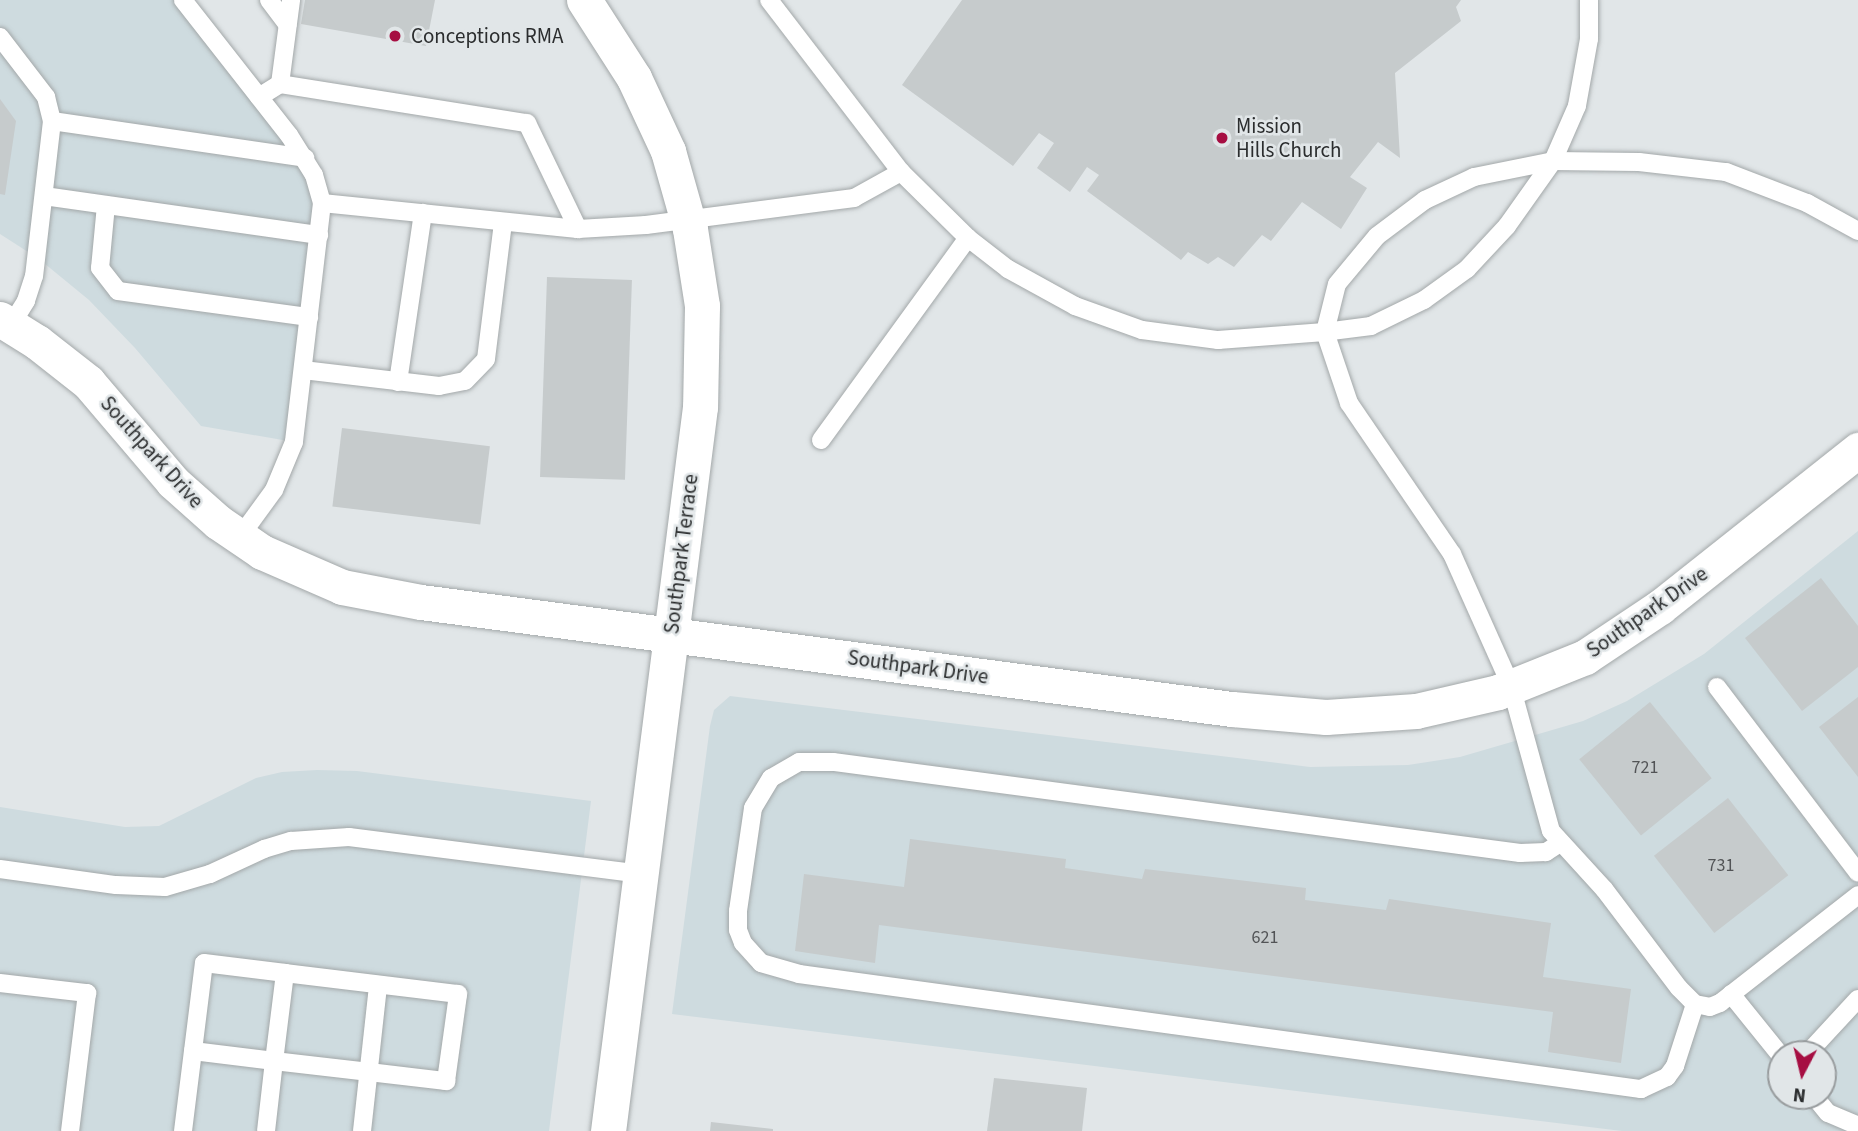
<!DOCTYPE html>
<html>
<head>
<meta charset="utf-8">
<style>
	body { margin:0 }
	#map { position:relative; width:1858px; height:1131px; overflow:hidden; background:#e1e6e8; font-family:"Source Sans 3",sans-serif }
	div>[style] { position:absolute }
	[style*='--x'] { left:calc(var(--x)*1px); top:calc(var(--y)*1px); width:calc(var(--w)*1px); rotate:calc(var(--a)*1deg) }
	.built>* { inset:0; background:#cedbdf }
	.building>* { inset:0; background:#c6cbcc; transform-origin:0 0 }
	.roads { filter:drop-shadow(0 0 2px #a3a8a9) drop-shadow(0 0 2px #a3a8a9) }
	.service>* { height:18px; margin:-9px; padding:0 9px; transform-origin:9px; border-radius:9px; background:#fff }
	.minor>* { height:35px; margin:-17.5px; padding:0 17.5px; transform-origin:17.5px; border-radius:17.5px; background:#fff }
	.dots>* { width:19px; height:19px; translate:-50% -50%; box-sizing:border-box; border:4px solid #e1e6e8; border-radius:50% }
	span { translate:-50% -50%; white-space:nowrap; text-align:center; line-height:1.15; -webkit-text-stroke:5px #e1e6e8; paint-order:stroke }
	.number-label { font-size:18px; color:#525456 }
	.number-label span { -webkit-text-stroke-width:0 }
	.poi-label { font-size:21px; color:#2b2d2e }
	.left { translate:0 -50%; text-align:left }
	.street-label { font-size:21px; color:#2b2d2e }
	.north { position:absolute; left:1767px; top:1040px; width:70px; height:70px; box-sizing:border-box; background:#e1e6e8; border:2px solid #989c9e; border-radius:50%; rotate:187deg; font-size:19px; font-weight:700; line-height:28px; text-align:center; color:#2b2d2e }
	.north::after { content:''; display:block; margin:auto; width:24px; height:32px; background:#a60e42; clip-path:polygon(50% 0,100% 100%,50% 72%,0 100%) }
</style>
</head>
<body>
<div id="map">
	<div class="built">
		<div style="clip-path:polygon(0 0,183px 0,320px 189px,294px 442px,201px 426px,135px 348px,89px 300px,39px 259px,0 234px)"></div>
		<div style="clip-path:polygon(evenodd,1858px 531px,1858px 1131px,1622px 1131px,672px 1014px,710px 726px,714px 710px,730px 696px,1310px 767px,1408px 765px,1460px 757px,1583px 721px,1627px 701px,1704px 654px,1858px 531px,1781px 1054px,1823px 1054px,1823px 1096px,1781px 1096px,1781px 1054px)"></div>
		<div style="clip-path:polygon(317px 770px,357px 771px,591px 801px,549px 1131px,0 1131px,0 807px,125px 827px,159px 826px,256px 778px,282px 772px)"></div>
	</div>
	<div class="building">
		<div style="clip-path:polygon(305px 0,435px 0,426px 46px,301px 24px)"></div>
		<div style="clip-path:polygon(962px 0,1461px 0,1456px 7px,1461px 21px,1395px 73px,1400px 158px,1378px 142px,1350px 177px,1367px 188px,1341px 229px,1302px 202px,1271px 241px,1262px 235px,1234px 267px,1218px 257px,1208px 264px,1188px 252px,1181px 260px,1087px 191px,1099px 175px,1087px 167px,1070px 192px,1037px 168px,1054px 143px,1039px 133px,1013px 166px,902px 85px)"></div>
		<div style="clip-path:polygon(0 99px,16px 121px,5px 195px,0 194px)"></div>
		<div style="left:547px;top:277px;width:85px;height:200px;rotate:2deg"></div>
		<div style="left:342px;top:428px;width:149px;height:79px;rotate:7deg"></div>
		<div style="clip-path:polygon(1821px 578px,1858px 626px,1858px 667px,1802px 711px,1745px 638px)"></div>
		<div style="clip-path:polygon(1858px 697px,1858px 777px,1819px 727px)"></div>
		<div style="left:1650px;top:702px;width:98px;height:91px;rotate:51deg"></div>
		<div style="left:1728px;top:798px;width:98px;height:94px;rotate:52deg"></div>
		<div style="clip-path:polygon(910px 839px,1066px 859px,1065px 868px,1142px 879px,1145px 869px,1306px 888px,1305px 900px,1386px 910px,1389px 899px,1551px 923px,1543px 977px,1631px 989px,1621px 1063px,1548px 1052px,1553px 1012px,879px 925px,875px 963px,795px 951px,804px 874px,904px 887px)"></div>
		<div style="clip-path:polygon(994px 1078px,1087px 1088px,1082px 1131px,987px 1131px)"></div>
		<div style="clip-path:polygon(711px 1122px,773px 1129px,773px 1131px,710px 1131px)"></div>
	</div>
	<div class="roads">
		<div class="service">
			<div style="--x:183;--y:0;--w:172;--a:51.9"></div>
			<div style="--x:289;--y:135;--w:47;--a:58"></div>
			<div style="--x:314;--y:175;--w:29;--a:74"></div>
			<div style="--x:322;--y:203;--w:241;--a:96.7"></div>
			<div style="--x:294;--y:442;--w:52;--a:112.6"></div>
			<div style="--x:274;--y:490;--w:59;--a:126.1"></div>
			<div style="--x:269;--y:0;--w:31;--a:53"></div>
			<div style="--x:769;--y:0;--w:217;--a:52.5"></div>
			<div style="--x:901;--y:172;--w:94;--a:44.6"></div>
			<div style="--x:968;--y:238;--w:51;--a:37.8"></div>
			<div style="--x:1008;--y:269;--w:77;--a:28.9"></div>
			<div style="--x:1075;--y:306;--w:71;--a:19.7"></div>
			<div style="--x:1142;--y:330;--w:77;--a:7.5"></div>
			<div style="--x:1218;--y:340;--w:107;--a:-4.3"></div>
			<div style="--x:1325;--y:332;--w:75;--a:71.3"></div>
			<div style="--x:1349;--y:403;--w:183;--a:55.7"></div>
			<div style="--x:1452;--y:554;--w:145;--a:65.9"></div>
			<div style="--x:1511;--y:686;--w:150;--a:74.6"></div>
			<div style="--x:1551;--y:831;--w:79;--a:47.6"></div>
			<div style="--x:1604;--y:889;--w:124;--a:52.9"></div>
			<div style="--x:1679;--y:988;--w:23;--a:45"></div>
			<div style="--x:1695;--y:1004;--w:15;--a:11"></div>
			<div style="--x:1710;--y:1007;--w:11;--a:-22"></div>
			<div style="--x:1720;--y:1003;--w:175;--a:-38"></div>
			<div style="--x:1589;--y:0;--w:39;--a:90"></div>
			<div style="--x:1589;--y:39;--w:68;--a:100.2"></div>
			<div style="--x:1577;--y:106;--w:60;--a:113.6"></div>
			<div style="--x:1553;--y:161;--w:80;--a:125.3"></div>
			<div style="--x:1507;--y:226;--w:59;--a:132.9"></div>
			<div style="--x:1467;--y:269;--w:53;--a:144.2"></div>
			<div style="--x:1424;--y:300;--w:59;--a:153.9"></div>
			<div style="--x:1371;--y:326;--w:46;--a:172.6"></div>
			<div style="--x:1325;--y:332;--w:49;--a:-76"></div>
			<div style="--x:1337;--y:284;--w:62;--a:-50.2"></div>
			<div style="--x:1377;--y:236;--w:60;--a:-36.9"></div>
			<div style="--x:1425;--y:200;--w:54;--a:-25.1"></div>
			<div style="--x:1474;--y:177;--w:81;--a:-11.4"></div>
			<div style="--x:1553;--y:161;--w:86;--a:0.7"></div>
			<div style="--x:1639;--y:162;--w:88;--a:6.6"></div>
			<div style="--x:1726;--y:172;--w:87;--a:20.9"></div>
			<div style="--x:1807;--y:203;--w:58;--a:28.8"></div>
			<div style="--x:0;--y:37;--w:76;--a:52.5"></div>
			<div style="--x:46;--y:97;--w:25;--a:76"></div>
			<div style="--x:52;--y:121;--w:156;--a:96.6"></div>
			<div style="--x:34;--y:276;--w:26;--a:108"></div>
			<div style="--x:26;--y:301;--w:28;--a:122"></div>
			<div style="--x:280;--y:84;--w:85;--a:-82.5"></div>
			<div style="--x:259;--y:97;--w:25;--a:-32"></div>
			<div style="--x:280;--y:84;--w:250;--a:9"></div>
			<div style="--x:527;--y:123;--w:118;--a:64.3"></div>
			<div style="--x:52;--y:121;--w:256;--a:8.3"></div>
			<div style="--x:44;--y:196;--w:278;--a:8.1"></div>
			<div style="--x:322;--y:203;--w:257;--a:5.8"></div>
			<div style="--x:578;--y:229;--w:68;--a:-3.4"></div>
			<div style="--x:646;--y:225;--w:210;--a:-7.4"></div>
			<div style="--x:854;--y:198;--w:54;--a:-29"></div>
			<div style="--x:106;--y:205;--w:63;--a:95.4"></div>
			<div style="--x:100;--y:268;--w:29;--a:52"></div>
			<div style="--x:118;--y:291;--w:193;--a:7.8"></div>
			<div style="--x:303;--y:370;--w:137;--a:6.7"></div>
			<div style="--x:439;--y:386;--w:26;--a:-11"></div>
			<div style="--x:465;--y:381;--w:30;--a:-46"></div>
			<div style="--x:486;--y:359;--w:138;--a:-82.9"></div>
			<div style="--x:398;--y:382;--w:171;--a:-81.6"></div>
			<div style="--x:821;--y:440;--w:250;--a:-54"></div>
			<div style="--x:1717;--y:687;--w:233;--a:52.8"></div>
			<div style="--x:1560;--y:843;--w:17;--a:147"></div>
			<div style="--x:1546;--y:852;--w:26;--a:178"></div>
			<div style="--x:1520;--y:853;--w:693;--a:-172.45"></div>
			<div style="--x:833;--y:762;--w:34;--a:180"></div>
			<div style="--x:799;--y:762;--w:32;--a:150"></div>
			<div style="--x:771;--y:778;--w:35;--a:121"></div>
			<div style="--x:753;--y:808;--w:104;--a:98.3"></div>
			<div style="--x:738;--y:911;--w:19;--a:90"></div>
			<div style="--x:738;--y:930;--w:14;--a:69"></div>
			<div style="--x:743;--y:943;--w:27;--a:48"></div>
			<div style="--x:761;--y:963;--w:40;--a:16"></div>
			<div style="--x:799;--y:974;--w:850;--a:7.78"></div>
			<div style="--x:1641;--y:1089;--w:29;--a:-25"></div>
			<div style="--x:1667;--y:1077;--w:14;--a:-54"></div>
			<div style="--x:1675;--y:1066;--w:65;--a:-72.1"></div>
			<div style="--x:0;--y:869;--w:117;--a:7.9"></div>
			<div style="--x:116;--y:885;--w:49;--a:2.3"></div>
			<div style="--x:165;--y:887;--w:47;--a:-16.1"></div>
			<div style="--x:210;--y:874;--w:60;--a:-24.8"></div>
			<div style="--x:264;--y:849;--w:28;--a:-17"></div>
			<div style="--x:291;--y:841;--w:58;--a:-3.9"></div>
			<div style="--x:349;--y:837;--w:293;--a:7.2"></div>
			<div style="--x:0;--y:983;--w:88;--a:6.6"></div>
			<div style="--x:87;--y:993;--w:139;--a:97"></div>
			<div style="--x:1731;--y:994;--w:80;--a:51.1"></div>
			<div style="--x:193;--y:1051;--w:82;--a:7"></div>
			<div style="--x:274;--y:1061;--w:96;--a:6.6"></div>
			<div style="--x:369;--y:1072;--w:78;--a:6.7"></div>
			<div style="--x:446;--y:1081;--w:88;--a:-82.1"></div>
			<div style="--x:458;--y:994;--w:174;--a:-173.1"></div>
			<div style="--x:285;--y:973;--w:89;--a:97.1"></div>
			<div style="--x:274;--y:1061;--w:70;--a:96.5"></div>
			<div style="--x:1807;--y:1054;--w:75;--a:-47.2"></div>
			<div style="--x:1814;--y:1096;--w:22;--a:51"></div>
			<div style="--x:1828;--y:1113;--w:33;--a:23"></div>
			<div style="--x:183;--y:1131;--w:169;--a:-82.9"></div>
			<div style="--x:204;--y:963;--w:82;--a:7"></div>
			<div style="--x:362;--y:1131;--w:147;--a:-83.7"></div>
		</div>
		<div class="minor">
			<div style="--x:584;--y:0;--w:93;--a:57.3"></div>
			<div style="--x:634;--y:78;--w:81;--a:65"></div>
			<div style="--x:668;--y:151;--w:81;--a:74.2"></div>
			<div style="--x:690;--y:229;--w:78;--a:81.1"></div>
			<div style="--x:702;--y:306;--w:101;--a:91.1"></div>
			<div style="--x:700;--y:407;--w:730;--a:97.24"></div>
			<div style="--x:0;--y:319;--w:44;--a:31.9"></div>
			<div style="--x:37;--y:342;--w:65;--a:38.1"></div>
			<div style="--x:88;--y:382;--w:131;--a:49.6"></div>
			<div style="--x:173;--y:482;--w:60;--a:41.6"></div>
			<div style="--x:218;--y:522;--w:53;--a:34.3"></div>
			<div style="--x:262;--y:552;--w:87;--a:23.6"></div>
			<div style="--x:342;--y:587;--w:80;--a:10.8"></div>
			<div style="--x:421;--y:602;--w:818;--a:7.52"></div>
			<div style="--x:1232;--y:709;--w:94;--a:4.9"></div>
			<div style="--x:1326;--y:717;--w:90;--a:-3.8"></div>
			<div style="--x:1416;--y:711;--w:84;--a:-13"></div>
			<div style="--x:1498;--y:692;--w:94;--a:-21.9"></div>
			<div style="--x:1585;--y:657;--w:90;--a:-33.7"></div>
			<div style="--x:1660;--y:607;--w:253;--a:-38.4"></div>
		</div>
	</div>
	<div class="dots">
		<div style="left:395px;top:36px;background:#a60e42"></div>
		<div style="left:1222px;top:138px;background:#a60e42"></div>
	</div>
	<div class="number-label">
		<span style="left:1645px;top:768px">721</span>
		<span style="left:1721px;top:866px">731</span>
		<span style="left:1265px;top:938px">621</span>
	</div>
	<div class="poi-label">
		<span class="left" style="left:411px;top:36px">Conceptions RMA</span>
		<span class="left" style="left:1236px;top:138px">Mission<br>Hills Church</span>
	</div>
	<div class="street-label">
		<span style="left:152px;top:452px;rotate:48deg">Southpark Drive</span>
		<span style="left:681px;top:554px;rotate:-83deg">Southpark Terrace</span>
		<span style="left:1647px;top:612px;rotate:-35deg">Southpark Drive</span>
		<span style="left:918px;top:667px;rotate:8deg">Southpark Drive</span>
	</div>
	<div class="north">N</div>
</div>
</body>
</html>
